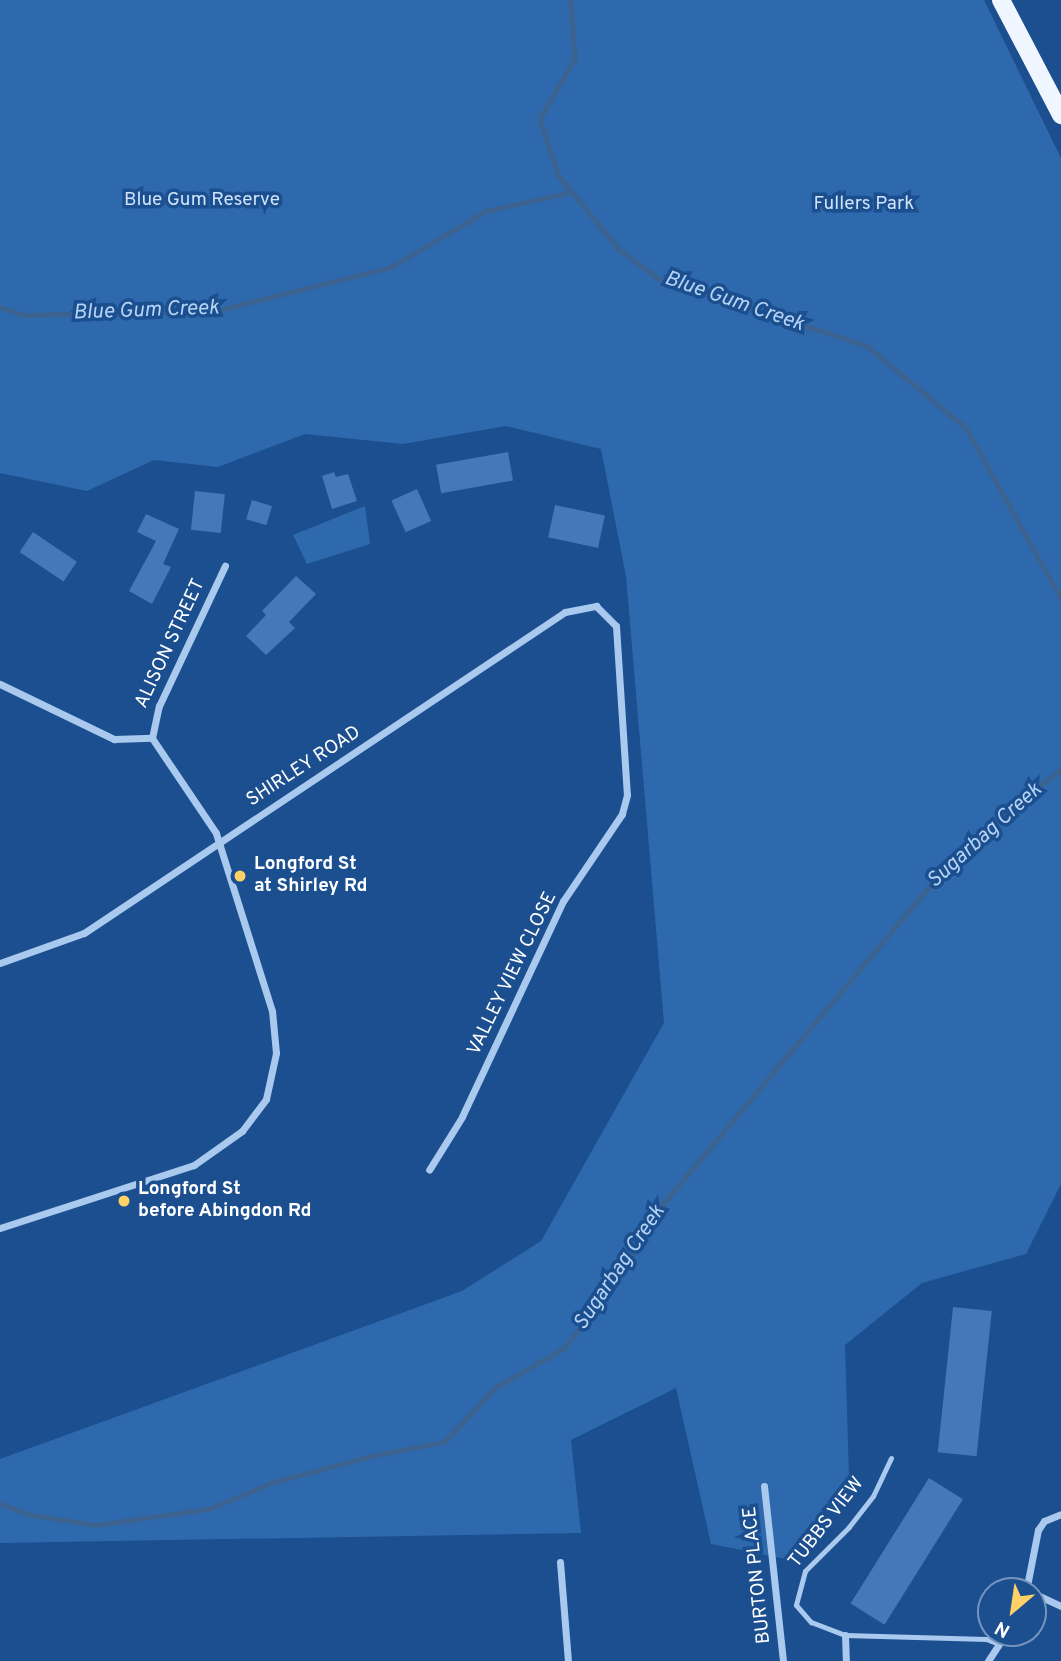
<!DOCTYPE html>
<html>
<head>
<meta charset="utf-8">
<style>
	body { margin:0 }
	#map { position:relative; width:1061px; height:1661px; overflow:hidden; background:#1b4f8f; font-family:Overpass,sans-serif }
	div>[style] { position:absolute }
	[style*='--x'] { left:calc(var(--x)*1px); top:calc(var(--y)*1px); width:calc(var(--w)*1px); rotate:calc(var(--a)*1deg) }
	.green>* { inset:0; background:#2e69ad }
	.stream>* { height:4.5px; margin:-2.25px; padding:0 2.25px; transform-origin:2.25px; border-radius:2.25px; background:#3c6290 }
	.building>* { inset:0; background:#4478b7; transform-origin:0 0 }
	.service>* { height:5px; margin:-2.5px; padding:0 2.5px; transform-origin:2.5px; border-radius:2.5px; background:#a9c9ee }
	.minor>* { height:7px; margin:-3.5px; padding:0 3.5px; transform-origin:3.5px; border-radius:3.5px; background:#a9c9ee }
	.primary>* { height:18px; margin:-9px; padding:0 9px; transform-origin:9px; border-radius:9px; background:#f0f6ff }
	.dots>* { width:19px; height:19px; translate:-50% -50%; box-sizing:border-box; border:4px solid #1b4f8f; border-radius:50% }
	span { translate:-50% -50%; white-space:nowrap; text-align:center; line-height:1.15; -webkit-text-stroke:7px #1b4f8f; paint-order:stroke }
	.park-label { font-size:19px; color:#cfe3fa }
	.street-label { font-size:19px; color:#fff }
	.poi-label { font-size:19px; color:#fff; font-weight:700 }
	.left { translate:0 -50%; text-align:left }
	.water-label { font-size:21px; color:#b5d3f5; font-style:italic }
	.north { position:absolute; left:977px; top:1577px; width:70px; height:70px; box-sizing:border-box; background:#1b4f8f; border:2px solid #7695bc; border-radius:50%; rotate:209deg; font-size:19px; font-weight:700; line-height:28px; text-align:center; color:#fff }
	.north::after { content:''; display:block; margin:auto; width:24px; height:32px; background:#ffd166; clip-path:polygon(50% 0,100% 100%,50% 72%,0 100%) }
</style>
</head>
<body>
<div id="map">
	<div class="green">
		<div style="clip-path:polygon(0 0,984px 0,1061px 158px,1061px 1184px,1026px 1254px,922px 1283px,845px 1345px,849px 1478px,801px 1562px,711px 1544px,676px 1388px,571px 1440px,581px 1533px,0 1543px,0 1459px,462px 1291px,541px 1241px,664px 1023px,626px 576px,601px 449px,506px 426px,403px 444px,305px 434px,218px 467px,154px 460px,87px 491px,0 473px)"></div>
		<div style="clip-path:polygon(365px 506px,370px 544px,307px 564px,293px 535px)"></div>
	</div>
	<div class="stream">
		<div style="--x:571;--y:0;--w:59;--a:86.1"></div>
		<div style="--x:575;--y:59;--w:69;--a:120.3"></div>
		<div style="--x:540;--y:119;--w:60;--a:71.6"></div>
		<div style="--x:559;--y:176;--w:96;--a:50.5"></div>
		<div style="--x:620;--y:250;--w:47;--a:36.4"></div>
		<div style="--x:658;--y:278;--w:220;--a:18"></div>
		<div style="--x:867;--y:346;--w:129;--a:39.6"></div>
		<div style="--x:966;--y:428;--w:195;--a:60.8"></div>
		<div style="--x:0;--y:307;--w:24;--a:19"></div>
		<div style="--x:23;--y:315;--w:196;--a:-1.5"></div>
		<div style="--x:219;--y:310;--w:177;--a:-14"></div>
		<div style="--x:391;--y:267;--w:110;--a:-30.5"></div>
		<div style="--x:486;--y:211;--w:88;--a:-12.5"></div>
		<div style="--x:0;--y:1504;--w:34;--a:19"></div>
		<div style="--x:32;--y:1515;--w:65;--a:8.9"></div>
		<div style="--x:96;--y:1525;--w:114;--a:-8.1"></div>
		<div style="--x:209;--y:1509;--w:67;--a:-22.8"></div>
		<div style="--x:271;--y:1483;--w:104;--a:-15.1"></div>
		<div style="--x:371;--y:1456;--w:74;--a:-10.9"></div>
		<div style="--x:444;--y:1442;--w:76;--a:-46.6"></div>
		<div style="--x:496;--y:1387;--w:78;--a:-29.8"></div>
		<div style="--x:564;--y:1348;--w:84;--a:-51.8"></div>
		<div style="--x:616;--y:1282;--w:90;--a:-59.1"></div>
		<div style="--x:662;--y:1205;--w:423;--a:-50"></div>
		<div style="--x:934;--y:881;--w:113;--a:-43.6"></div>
		<div style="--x:1016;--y:803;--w:56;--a:-36.3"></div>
	</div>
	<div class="building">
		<div style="left:508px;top:452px;width:29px;height:73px;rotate:80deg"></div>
		<div style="clip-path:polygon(334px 472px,336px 477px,348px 474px,357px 501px,332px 509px,322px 476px)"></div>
		<div style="left:417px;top:489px;width:35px;height:28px;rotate:66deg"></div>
		<div style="left:195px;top:491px;width:30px;height:39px;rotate:6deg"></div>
		<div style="left:252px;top:500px;width:21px;height:20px;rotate:17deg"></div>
		<div style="left:555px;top:505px;width:51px;height:33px;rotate:12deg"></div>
		<div style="clip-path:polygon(146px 514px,179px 529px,163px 564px,171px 567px,152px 604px,129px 591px,156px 541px,137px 532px)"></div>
		<div style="left:33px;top:532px;width:53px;height:24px;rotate:34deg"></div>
		<div style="clip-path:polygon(296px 576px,316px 594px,289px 622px,295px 628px,266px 655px,246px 636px,266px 615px,262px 611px)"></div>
		<div style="left:953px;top:1307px;width:39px;height:146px;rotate:6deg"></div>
		<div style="left:929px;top:1478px;width:40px;height:148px;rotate:32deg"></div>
	</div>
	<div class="service">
		<div style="--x:891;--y:1458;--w:42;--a:115.3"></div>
		<div style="--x:873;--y:1496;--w:39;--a:128"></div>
		<div style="--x:849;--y:1527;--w:62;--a:135"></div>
		<div style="--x:805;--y:1571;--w:35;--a:105"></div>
		<div style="--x:796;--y:1605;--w:23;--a:49"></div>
		<div style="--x:811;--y:1622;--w:36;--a:21"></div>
		<div style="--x:845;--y:1635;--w:141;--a:1.6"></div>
		<div style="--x:986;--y:1639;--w:14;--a:21"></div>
	</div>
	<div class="minor">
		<div style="--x:0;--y:684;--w:127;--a:25.8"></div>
		<div style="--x:114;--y:739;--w:38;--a:-2"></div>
		<div style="--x:0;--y:963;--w:89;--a:-19.7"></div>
		<div style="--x:84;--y:933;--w:578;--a:-33.72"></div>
		<div style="--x:565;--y:612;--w:32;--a:-11"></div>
		<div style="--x:596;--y:606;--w:28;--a:45"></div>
		<div style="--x:616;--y:626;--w:169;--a:86.3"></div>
		<div style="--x:627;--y:795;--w:20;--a:105"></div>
		<div style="--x:622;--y:814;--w:105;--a:124.1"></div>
		<div style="--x:563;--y:901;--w:238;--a:115.1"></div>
		<div style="--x:462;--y:1117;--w:62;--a:121.9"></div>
		<div style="--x:0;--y:1228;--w:204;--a:-18"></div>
		<div style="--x:194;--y:1165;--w:59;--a:-35.3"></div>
		<div style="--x:242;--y:1131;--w:40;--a:-53"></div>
		<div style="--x:266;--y:1099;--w:47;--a:-77.7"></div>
		<div style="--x:276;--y:1053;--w:42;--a:-95.4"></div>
		<div style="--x:272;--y:1011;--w:187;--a:-107.5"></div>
		<div style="--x:216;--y:833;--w:115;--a:-124"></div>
		<div style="--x:152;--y:738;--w:33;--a:-78"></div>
		<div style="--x:159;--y:706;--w:155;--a:-64.8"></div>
		<div style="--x:764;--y:1486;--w:176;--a:83.8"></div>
		<div style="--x:560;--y:1562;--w:99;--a:85.4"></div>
		<div style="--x:1026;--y:1591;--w:62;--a:-78.9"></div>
		<div style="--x:1038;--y:1530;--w:11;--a:-56"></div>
		<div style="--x:1044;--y:1521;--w:18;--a:-22"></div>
		<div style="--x:1033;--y:1593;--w:31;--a:25"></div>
		<div style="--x:845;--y:1635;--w:26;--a:88"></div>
		<div style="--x:988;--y:1661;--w:33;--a:-57"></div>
	</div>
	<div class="primary">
		<div style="--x:1001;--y:0;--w:130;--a:62.4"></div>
	</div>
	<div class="dots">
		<div style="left:240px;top:876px;background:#ffd166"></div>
		<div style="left:124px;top:1201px;background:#ffd166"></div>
	</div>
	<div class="park-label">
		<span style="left:202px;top:201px">Blue Gum Reserve</span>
		<span style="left:864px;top:205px">Fullers Park</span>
	</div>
	<div class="street-label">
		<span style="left:171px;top:644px;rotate:-65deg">ALISON STREET</span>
		<span style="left:304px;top:767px;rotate:-33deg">SHIRLEY ROAD</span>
		<span style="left:513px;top:974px;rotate:-64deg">VALLEY VIEW CLOSE</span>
		<span style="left:827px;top:1523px;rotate:-52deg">TUBBS VIEW</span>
		<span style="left:758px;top:1575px;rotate:-96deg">BURTON PLACE</span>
	</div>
	<div class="poi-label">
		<span class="left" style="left:254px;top:876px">Longford St<br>at Shirley Rd</span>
		<span class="left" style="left:138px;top:1201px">Longford St<br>before Abingdon Rd</span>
	</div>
	<div class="water-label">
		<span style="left:734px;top:302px;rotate:19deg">Blue Gum Creek</span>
		<span style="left:146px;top:311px;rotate:-2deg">Blue Gum Creek</span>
		<span style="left:985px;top:836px;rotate:-42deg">Sugarbag Creek</span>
		<span style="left:620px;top:1268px;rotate:-56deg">Sugarbag Creek</span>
	</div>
	<div class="north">N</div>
</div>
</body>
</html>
